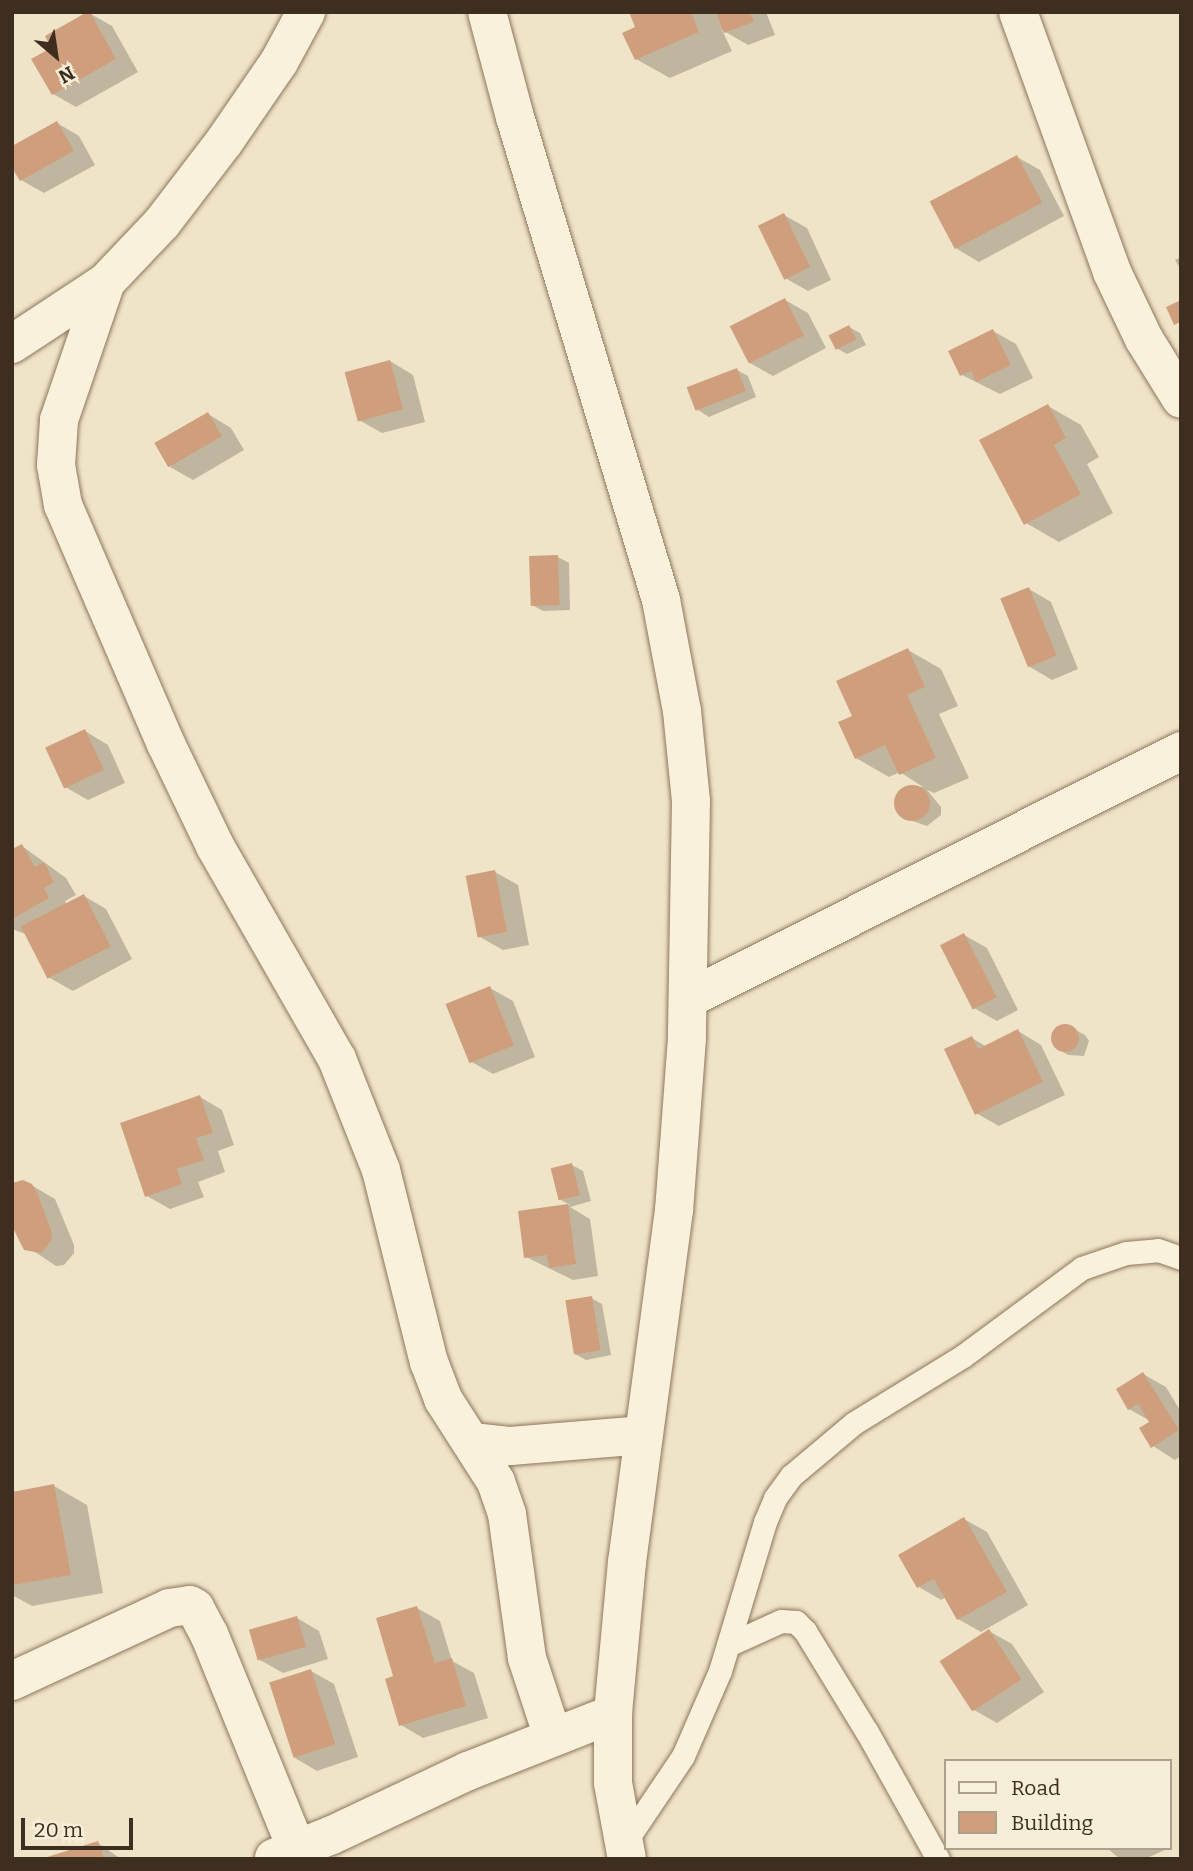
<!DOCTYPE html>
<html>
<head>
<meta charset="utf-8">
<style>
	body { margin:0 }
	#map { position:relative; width:1193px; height:1871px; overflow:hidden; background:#f0e4c8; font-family:Bitter,serif }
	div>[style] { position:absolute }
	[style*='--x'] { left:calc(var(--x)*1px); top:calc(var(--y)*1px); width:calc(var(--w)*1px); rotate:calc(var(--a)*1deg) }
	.shadow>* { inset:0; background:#0003 }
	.building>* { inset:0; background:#cf9f7d; transform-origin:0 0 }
	.round { border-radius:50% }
	.roads { filter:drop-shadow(0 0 2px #8d765c) drop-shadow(0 0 2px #8d765c) }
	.service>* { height:23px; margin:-11.5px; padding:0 11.5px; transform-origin:11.5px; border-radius:11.5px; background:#faf1dc }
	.minor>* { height:38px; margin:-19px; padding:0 19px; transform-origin:19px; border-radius:19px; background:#faf1dc }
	span { translate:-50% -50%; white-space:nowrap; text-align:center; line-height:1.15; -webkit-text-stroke:6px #f7eed8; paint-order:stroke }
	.frame { position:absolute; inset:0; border:14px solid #3d2e20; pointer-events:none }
	.legend { position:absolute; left:944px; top:1759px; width:228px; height:91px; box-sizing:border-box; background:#f7eed8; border:2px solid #ada18e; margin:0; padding:9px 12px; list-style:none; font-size:21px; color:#3d2e20 }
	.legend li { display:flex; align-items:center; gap:14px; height:35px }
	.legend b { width:35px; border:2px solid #ada18e }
	.north { position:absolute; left:21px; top:21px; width:70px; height:70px; -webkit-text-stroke:5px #f7eed8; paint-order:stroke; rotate:151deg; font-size:19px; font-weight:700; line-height:28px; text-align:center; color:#3d2e20 }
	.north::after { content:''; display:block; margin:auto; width:24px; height:32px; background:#3d2e20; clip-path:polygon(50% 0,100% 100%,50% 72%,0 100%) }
	.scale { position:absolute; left:21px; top:1818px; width:112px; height:32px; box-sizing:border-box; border:4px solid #3d2e20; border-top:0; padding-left:9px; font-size:21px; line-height:24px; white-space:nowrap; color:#3d2e20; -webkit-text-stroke:5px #f7eed8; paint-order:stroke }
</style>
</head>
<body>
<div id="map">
	<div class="shadow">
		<div style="clip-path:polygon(631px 12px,766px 12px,775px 35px,748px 45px,722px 30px,732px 51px,670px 78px,636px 59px,638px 28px)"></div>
		<div style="clip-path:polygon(89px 13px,112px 26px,138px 72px,76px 107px,53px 94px,54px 49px)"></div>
		<div style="clip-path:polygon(57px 123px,79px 136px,95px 165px,44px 193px,21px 180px)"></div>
		<div style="clip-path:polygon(1017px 157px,1040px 170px,1064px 216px,979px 262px,957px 249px)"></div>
		<div style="clip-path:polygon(784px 215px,807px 228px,831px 280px,808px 291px,785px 278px)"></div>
		<div style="clip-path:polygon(1181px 257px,1181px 270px,1175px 260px)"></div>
		<div style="clip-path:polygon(785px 300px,808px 313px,826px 348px,773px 376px,750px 363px)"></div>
		<div style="clip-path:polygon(849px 327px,860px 333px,866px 345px,847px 354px,836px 348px)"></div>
		<div style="clip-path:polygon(993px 331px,1016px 344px,1033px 378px,1000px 394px,962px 375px)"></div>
		<div style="clip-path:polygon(390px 361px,413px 375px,425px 422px,382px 433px,359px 420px)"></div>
		<div style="clip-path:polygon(737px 370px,748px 376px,756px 397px,709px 417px,698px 410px)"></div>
		<div style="clip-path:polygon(1048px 406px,1081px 425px,1099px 457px,1087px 464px,1113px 513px,1059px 542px,1026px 523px)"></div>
		<div style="clip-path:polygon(208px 414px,231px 428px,244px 450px,193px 480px,170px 467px)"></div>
		<div style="clip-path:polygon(558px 557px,569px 563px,570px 610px,543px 611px,532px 605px)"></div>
		<div style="clip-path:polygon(1029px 589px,1051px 602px,1078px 669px,1052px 680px,1030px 667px)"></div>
		<div style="clip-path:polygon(908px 650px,941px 669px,958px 706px,939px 714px,969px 778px,934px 793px,927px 790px,941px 807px,941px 815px,927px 826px,907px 819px,896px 806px,901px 790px,909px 786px,923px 787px,900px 772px,889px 777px,856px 758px,854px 717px)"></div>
		<div style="clip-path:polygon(85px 731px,108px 745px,125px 783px,88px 800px,65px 787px)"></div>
		<div style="clip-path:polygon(22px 846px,66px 878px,76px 895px,65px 901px,67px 905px,84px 896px,106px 909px,132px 959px,73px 991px,50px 978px,28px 935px,12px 929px,12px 851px)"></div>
		<div style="clip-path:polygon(495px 872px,518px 885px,529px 945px,503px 950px,480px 937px)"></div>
		<div style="clip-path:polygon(964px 935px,987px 948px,1018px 1010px,997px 1021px,974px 1008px)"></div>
		<div style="clip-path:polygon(490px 988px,513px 1001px,535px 1057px,493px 1074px,470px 1061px)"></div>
		<div style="clip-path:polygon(1066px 1025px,1085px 1035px,1089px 1041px,1084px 1056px,1068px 1055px,1057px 1048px,1052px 1041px,1058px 1027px)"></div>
		<div style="clip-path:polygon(1018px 1031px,1041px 1045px,1065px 1095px,999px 1126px,976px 1113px,972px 1038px,987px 1047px)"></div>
		<div style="clip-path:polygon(200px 1097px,222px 1110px,234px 1145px,218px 1151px,225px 1172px,198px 1182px,204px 1197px,170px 1209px,147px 1196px)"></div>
		<div style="clip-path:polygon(572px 1165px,583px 1171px,591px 1201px,570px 1207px,590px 1219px,598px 1276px,573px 1280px,526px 1257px,520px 1212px,570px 1205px,561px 1200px)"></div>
		<div style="clip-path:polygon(31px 1185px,55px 1199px,74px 1245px,74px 1253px,64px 1265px,56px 1266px,20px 1242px,12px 1221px)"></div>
		<div style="clip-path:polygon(591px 1298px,602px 1304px,611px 1355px,586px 1360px,575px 1354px)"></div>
		<div style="clip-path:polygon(1143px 1374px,1166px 1387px,1181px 1412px,1181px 1456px,1175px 1460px,1153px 1446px,1152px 1422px,1129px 1409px)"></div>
		<div style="clip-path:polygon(54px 1486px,87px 1505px,103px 1593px,32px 1606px,12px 1595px,12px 1493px)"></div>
		<div style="clip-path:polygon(964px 1519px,987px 1532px,1028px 1605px,981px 1632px,958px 1619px,946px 1597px,941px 1600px,919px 1587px)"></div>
		<div style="clip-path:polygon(417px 1608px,440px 1621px,452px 1661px,474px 1673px,488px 1718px,423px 1738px,401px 1725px,395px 1677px)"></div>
		<div style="clip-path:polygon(297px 1618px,319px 1631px,328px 1659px,283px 1673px,260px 1660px)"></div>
		<div style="clip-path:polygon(989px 1631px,1012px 1644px,1044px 1692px,997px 1723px,974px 1710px)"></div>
		<div style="clip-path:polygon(311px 1671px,334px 1684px,358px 1757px,317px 1771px,295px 1758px)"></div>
		<div style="clip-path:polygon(98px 1843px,121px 1859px,48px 1859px)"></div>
		<div style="clip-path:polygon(1107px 1848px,1167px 1848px,1167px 1849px,1145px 1859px,1120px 1859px)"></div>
	</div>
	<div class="building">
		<div style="clip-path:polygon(87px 12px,90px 12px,116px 59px,52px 95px,31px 59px,51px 48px,45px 36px)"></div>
		<div style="clip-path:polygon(629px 12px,691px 12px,699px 32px,635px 60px,622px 33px,635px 27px)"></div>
		<div style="clip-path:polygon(716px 12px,750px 12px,754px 22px,724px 33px)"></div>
		<div style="clip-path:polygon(57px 121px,74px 151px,20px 181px,12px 168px,12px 146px)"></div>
		<div style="left:1017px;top:155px;width:54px;height:99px;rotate:62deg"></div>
		<div style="left:784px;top:213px;width:60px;height:29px;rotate:64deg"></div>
		<div style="left:785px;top:298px;width:42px;height:62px;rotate:63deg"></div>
		<div style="clip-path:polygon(1181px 300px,1181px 322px,1174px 325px,1166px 307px)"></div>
		<div style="left:849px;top:325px;width:16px;height:23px;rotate:63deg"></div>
		<div style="clip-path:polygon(993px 329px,1011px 365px,976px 382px,971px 371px,960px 376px,948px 351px)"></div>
		<div style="left:390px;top:360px;width:51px;height:47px;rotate:75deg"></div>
		<div style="left:737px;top:368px;width:25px;height:54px;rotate:69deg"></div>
		<div style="clip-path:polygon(1048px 404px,1066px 438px,1054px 445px,1081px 494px,1024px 525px,979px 440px)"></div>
		<div style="left:208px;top:412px;width:28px;height:62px;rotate:60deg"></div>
		<div style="left:558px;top:555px;width:50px;height:29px;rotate:88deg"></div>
		<div style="left:1029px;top:587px;width:74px;height:31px;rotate:68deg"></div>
		<div style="clip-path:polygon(908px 648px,925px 687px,907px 695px,936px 758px,899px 775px,885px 745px,855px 759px,838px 722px,852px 716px,836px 681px)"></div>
		<div style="left:85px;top:729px;width:45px;height:44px;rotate:65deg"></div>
		<div class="round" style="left:894px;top:785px;width:36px;height:36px"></div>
		<div style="clip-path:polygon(22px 844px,35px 867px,44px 862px,54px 882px,44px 888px,49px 898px,12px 919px,12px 849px)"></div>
		<div style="left:495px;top:870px;width:63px;height:30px;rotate:79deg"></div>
		<div style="left:84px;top:894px;width:59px;height:71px;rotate:63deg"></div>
		<div style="left:964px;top:933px;width:72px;height:27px;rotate:63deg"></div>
		<div style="left:490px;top:986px;width:64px;height:48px;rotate:68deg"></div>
		<div class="round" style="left:1051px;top:1024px;width:28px;height:28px"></div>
		<div style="clip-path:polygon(1018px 1029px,1043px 1082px,975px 1115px,944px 1049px,972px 1036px,978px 1049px)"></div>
		<div style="clip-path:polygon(200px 1095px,213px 1133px,196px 1138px,204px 1160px,177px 1169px,182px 1184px,145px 1197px,120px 1123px)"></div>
		<div style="left:572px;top:1163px;width:33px;height:22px;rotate:76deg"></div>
		<div style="clip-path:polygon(23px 1180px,32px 1184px,37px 1192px,51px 1230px,52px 1240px,41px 1253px,24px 1250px,12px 1226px,12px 1183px)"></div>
		<div style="clip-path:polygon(568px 1204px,576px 1264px,549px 1268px,547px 1255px,524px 1258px,518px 1211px)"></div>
		<div style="left:592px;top:1296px;width:55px;height:27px;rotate:81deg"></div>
		<div style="clip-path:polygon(1143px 1372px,1179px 1430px,1151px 1448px,1139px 1428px,1149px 1422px,1138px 1404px,1128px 1410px,1116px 1389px)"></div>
		<div style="clip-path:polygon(54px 1484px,71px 1575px,12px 1585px,12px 1492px)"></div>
		<div style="clip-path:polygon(964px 1517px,1007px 1592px,957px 1620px,934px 1579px,917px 1588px,898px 1555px)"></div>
		<div style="clip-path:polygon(417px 1606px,435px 1663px,452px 1658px,466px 1706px,399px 1726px,385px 1679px,393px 1676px,376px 1618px)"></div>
		<div style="left:297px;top:1616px;width:32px;height:50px;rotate:74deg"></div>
		<div style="left:989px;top:1629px;width:60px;height:59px;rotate:57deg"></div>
		<div style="left:311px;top:1669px;width:79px;height:44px;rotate:72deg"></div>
		<div style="clip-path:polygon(98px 1841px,104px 1859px,44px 1859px,44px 1858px)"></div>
	</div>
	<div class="roads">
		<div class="service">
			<div style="--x:728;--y:1645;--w:58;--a:-24.4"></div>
			<div style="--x:781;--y:1621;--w:15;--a:4"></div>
			<div style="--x:796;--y:1622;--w:13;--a:45"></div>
			<div style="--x:805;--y:1631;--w:119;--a:58.5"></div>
			<div style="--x:867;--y:1732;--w:145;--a:60.8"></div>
			<div style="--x:623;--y:1845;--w:107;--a:-56"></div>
			<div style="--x:683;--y:1756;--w:93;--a:-66.5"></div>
			<div style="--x:720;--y:1671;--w:156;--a:-73.2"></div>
			<div style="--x:765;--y:1522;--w:26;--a:-67"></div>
			<div style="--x:775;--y:1498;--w:27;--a:-54"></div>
			<div style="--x:791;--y:1476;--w:82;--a:-40.1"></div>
			<div style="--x:854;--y:1423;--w:128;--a:-31.6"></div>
			<div style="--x:963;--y:1356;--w:148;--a:-36.5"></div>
			<div style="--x:1082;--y:1268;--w:46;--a:-18.8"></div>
			<div style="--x:1126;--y:1253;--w:32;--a:-5"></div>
			<div style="--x:1158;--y:1250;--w:24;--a:19"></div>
		</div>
		<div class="minor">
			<div style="--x:487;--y:12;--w:109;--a:75.1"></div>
			<div style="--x:515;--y:117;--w:505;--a:73.18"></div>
			<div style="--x:661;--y:600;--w:113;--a:79.3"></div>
			<div style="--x:682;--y:711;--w:90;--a:84.3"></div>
			<div style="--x:691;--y:801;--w:237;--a:91"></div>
			<div style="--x:687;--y:1038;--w:172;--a:94.3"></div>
			<div style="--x:674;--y:1210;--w:355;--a:97.6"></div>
			<div style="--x:627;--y:1562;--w:153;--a:95.3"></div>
			<div style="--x:613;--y:1714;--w:69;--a:90"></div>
			<div style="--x:613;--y:1783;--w:77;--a:79.6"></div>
			<div style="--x:1018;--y:12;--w:276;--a:70.1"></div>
			<div style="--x:1112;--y:272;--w:74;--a:64.5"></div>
			<div style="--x:1144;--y:339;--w:70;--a:58.3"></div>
			<div style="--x:106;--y:282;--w:146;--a:108.8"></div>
			<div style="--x:59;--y:420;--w:45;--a:93.8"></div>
			<div style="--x:56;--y:465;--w:41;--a:80.1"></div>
			<div style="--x:63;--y:505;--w:260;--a:66.7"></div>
			<div style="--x:166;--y:744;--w:113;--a:64.3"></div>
			<div style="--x:215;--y:846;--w:245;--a:60.2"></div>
			<div style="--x:337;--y:1059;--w:119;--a:68.4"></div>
			<div style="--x:381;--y:1170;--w:198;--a:76"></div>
			<div style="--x:429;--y:1362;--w:40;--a:69"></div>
			<div style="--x:443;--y:1399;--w:98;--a:57.4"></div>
			<div style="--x:496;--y:1482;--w:34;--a:71"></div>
			<div style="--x:507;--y:1514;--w:145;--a:82.1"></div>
			<div style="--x:527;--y:1658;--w:83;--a:71.8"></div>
			<div style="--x:12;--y:344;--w:113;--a:-33.4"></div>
			<div style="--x:106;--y:282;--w:81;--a:-46.5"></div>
			<div style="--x:162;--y:223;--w:102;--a:-52.6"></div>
			<div style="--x:224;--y:142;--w:97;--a:-55.5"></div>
			<div style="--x:279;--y:62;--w:57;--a:-61.6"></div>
			<div style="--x:688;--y:999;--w:552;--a:-26.7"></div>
			<div style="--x:472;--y:1442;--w:39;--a:6"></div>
			<div style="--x:511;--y:1446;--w:133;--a:-4.7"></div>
			<div style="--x:12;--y:1681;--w:173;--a:-24.9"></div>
			<div style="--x:169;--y:1608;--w:21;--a:-8"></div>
			<div style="--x:190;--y:1605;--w:6;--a:31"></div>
			<div style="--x:195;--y:1608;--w:30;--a:62"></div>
			<div style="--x:209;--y:1634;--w:243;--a:67.8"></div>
			<div style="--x:274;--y:1858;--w:62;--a:-21.6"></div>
			<div style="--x:332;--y:1835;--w:150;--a:-25.2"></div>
			<div style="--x:468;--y:1771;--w:156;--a:-21.5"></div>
		</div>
	</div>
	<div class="frame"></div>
	<ul class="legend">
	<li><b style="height:9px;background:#faf1dc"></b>Road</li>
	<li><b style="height:19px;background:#cf9f7d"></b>Building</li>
	</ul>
	<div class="north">N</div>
	<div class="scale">20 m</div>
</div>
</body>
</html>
